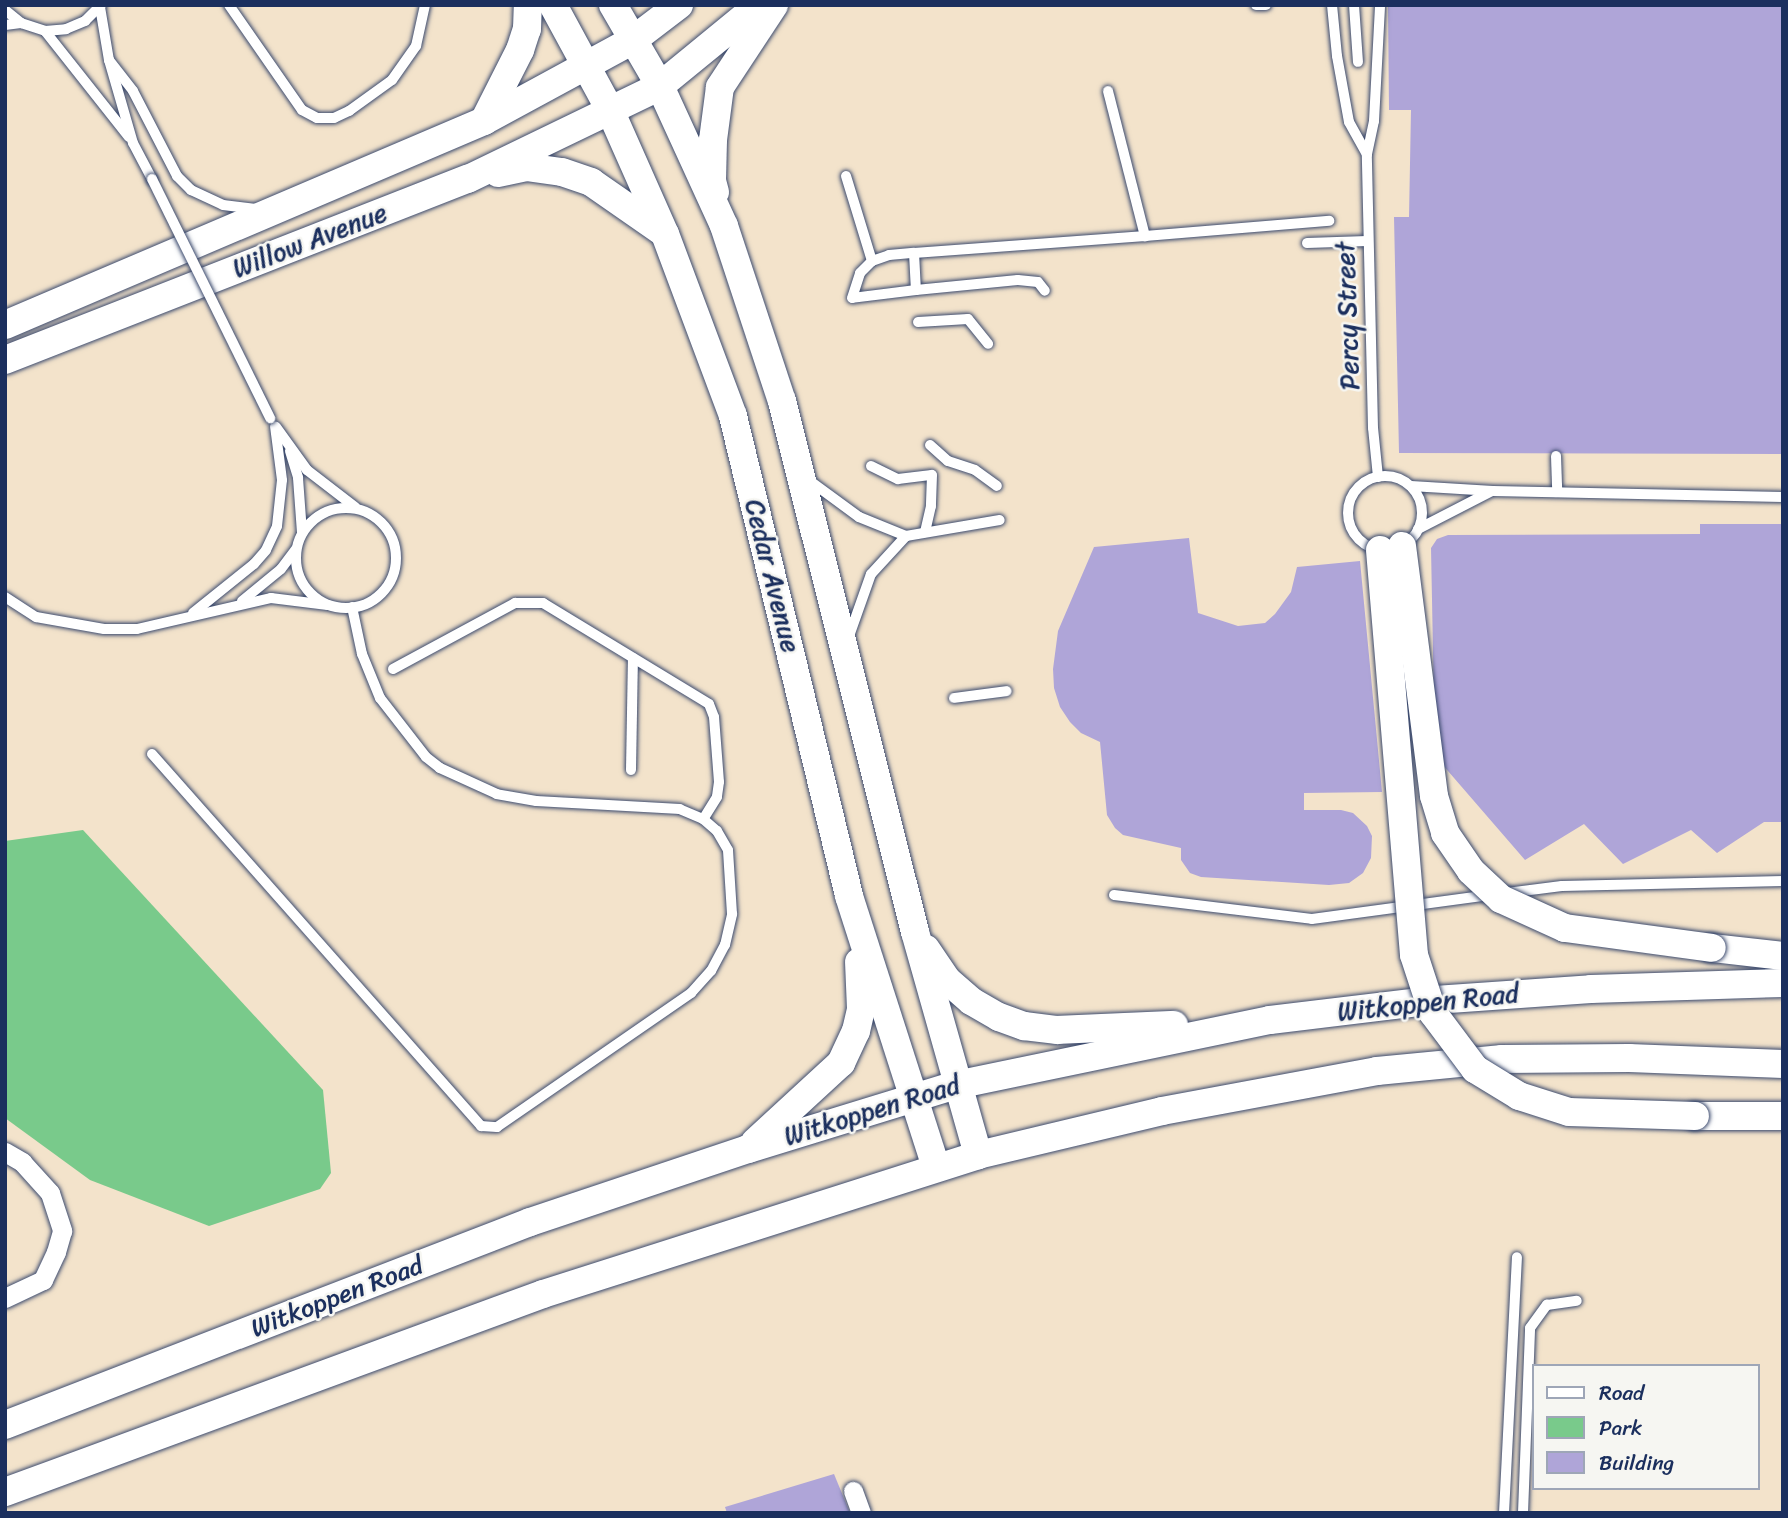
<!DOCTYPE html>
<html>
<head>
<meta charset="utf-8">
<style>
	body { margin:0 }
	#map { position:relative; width:1788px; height:1518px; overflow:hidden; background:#f3e3cb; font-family:Sriracha,sans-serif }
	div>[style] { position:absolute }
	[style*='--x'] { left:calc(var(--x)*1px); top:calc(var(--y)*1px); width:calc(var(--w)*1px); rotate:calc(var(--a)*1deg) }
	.green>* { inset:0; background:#79ca8b }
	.building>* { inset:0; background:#afa5d8 }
	.roads { filter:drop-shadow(0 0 2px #3b4a6e) drop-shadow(0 0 2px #3b4a6e) }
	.lane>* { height:10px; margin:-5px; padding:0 5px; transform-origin:5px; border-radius:5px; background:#fff }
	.lane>.ring { margin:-5px; padding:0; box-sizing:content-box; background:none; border:10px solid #fff; border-radius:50% }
	.street>* { height:19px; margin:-9.5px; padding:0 9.5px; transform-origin:9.5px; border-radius:9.5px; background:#fff }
	.secondary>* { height:28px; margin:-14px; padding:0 14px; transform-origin:14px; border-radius:14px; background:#fff }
	.bridges { filter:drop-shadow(0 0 2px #3b4a6e) drop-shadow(0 0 2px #3b4a6e) }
	.lane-bridge>* { height:10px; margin:-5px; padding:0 5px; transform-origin:5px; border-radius:5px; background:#fff }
	.secondary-bridge>* { height:28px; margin:-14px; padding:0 14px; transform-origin:14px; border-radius:14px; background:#fff }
	span { translate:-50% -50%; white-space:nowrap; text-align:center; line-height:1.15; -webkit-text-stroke:5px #f6f6f2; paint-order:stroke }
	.street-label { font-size:26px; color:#1b2f5e }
	.frame { position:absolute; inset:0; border:7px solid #1b2f5e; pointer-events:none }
	.legend { position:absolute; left:1532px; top:1364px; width:228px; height:126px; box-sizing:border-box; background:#f6f6f2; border:2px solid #9ea6b7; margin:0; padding:9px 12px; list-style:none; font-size:21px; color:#1b2f5e }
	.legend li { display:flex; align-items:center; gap:14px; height:35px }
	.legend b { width:35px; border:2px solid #9ea6b7 }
</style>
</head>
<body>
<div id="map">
	<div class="green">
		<div style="clip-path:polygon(83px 830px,323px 1090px,331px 1173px,320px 1189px,209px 1226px,90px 1180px,5px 1118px,5px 841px)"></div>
	</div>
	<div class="building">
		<div style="clip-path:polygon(1388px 5px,1783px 5px,1783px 454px,1399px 453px,1394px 217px,1409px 217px,1411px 110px,1389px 110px)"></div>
		<div style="clip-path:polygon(1700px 524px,1783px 524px,1783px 822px,1764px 822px,1717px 853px,1691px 830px,1623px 864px,1584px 824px,1525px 860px,1435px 756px,1431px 548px,1437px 539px,1448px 535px,1700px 534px)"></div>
		<div style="clip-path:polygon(1189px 538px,1198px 613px,1238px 626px,1265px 623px,1275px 614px,1291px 592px,1297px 567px,1360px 561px,1382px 792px,1304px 793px,1304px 810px,1341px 810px,1353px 813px,1367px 826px,1372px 836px,1371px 858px,1363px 873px,1349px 883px,1329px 885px,1201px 877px,1190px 873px,1181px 860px,1181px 848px,1123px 835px,1115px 828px,1107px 815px,1100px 742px,1081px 733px,1070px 722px,1060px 707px,1054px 688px,1053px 669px,1058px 631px,1094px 547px)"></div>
		<div style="clip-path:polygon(834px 1474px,850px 1513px,727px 1513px,725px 1507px)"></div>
	</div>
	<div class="roads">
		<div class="lane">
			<div style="--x:229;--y:5;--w:128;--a:55.2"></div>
			<div style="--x:302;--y:110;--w:17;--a:28"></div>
			<div style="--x:317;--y:118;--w:17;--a:0"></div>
			<div style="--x:334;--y:118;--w:17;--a:-25"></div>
			<div style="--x:349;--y:111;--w:53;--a:-35.8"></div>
			<div style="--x:392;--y:80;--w:42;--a:-54.8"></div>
			<div style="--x:416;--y:46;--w:42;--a:-77.6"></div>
			<div style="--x:1256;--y:5;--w:10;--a:0"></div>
			<div style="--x:1332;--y:5;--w:51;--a:84.4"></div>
			<div style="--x:1337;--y:56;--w:67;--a:79.7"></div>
			<div style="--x:1349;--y:122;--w:37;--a:61"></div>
			<div style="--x:1354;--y:5;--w:57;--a:86"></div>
			<div style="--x:100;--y:7;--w:54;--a:80.4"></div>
			<div style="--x:109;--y:60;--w:86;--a:73.9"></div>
			<div style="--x:133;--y:143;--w:41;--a:62.2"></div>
			<div style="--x:5;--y:10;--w:21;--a:39"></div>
			<div style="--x:21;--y:23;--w:25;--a:18"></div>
			<div style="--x:45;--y:31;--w:21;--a:-5"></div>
			<div style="--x:66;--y:29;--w:21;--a:-23"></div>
			<div style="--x:85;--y:21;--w:23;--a:-45"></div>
			<div style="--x:5;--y:25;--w:16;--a:-7"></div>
			<div style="--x:45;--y:31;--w:135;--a:51.6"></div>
			<div style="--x:109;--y:60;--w:39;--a:52"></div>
			<div style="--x:133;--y:91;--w:96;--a:62.6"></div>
			<div style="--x:177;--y:176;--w:20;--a:45"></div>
			<div style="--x:191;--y:190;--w:35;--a:25"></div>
			<div style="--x:223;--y:205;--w:33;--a:7"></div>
			<div style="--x:1108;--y:91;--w:150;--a:75.7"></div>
			<div style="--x:846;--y:176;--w:89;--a:73"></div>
			<div style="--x:1307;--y:243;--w:60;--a:-1.9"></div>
			<div style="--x:914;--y:253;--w:37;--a:87"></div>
			<div style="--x:916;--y:290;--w:64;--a:172.9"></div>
			<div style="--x:852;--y:298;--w:26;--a:-72"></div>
			<div style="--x:860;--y:273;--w:17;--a:-45"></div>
			<div style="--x:872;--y:261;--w:18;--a:-19"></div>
			<div style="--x:889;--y:255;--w:25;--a:-5"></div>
			<div style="--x:914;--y:253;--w:232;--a:-4.2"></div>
			<div style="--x:1145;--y:236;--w:185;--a:-4.7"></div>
			<div style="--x:916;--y:290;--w:102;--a:-5.6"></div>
			<div style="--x:1018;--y:280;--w:20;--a:6"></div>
			<div style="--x:1038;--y:282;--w:11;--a:52"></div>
			<div style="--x:918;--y:322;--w:50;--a:-3.4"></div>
			<div style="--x:968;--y:319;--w:32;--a:51"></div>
			<div style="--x:276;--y:427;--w:53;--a:54.2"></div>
			<div style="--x:307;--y:470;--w:61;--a:37.6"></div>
			<div style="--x:930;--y:445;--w:24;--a:42"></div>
			<div style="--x:948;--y:461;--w:28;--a:18"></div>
			<div style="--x:975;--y:470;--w:27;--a:36"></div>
			<div style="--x:290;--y:451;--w:28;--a:73"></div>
			<div style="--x:298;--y:478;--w:55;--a:85.8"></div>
			<div style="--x:1556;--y:456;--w:36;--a:88"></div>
			<div style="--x:871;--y:466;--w:30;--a:26"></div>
			<div style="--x:898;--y:479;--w:34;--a:-7"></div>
			<div style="--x:932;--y:475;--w:31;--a:92"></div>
			<div style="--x:931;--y:506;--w:27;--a:103"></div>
			<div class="ring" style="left:1348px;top:476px;width:64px;height:64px"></div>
			<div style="--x:1378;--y:477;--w:49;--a:-95.8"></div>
			<div style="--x:1373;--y:428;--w:274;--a:-91.3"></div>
			<div style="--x:1367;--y:154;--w:34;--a:-78"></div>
			<div style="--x:1374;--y:121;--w:116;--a:-87"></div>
			<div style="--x:810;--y:481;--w:61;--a:36.3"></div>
			<div style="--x:859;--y:517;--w:51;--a:22"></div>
			<div style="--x:906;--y:536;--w:52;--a:132.6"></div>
			<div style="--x:871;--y:574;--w:66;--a:109.5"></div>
			<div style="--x:1411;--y:486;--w:82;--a:3.5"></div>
			<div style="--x:1493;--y:491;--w:290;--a:1.2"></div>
			<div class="ring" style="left:296px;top:508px;width:90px;height:90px"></div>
			<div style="--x:1418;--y:529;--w:83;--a:-27.2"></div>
			<div style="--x:906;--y:536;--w:95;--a:-9.7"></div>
			<div style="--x:5;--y:597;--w:37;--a:33"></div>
			<div style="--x:36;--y:617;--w:69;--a:10"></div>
			<div style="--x:104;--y:629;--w:33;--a:0"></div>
			<div style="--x:137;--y:629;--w:138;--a:-13"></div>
			<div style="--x:271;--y:598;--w:57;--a:7"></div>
			<div style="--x:242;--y:601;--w:50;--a:-39.4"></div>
			<div style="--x:281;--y:569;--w:25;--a:-53"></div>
			<div style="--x:193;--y:613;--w:78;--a:-38.8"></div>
			<div style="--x:254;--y:564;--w:18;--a:-49"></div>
			<div style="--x:266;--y:550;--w:26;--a:-65"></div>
			<div style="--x:277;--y:526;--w:46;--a:-83.8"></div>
			<div style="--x:282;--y:480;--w:54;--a:-97.4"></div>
			<div style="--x:393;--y:669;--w:139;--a:-28.4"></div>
			<div style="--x:515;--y:603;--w:28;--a:0"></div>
			<div style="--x:543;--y:603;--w:194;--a:31.3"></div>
			<div style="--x:709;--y:704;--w:14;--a:69"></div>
			<div style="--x:714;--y:717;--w:65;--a:85.6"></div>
			<div style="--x:719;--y:782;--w:15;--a:98"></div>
			<div style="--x:717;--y:797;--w:26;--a:122"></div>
			<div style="--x:954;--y:698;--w:53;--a:-7.5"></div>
			<div style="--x:152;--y:754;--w:497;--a:48.5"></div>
			<div style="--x:481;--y:1126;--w:16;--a:4"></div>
			<div style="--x:497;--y:1127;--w:236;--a:-34.6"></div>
			<div style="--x:691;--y:993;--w:30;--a:-48"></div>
			<div style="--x:711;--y:971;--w:30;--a:-62"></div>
			<div style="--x:725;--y:945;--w:32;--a:-77"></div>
			<div style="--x:732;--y:914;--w:64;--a:-93.6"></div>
			<div style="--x:728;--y:850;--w:22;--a:-120"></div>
			<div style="--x:717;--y:831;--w:18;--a:-139"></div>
			<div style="--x:703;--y:819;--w:25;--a:-157"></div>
			<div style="--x:680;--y:809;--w:144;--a:-176.8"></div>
			<div style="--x:536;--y:801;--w:40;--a:-170"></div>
			<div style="--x:497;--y:794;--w:63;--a:-155.5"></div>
			<div style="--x:440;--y:768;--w:18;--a:-142"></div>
			<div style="--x:426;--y:757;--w:75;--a:-127.9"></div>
			<div style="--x:380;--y:698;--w:48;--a:-112.2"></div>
			<div style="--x:362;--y:654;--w:48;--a:-102"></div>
			<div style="--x:631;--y:770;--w:112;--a:-89"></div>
			<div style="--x:1507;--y:893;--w:55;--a:-7.3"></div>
			<div style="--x:1562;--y:886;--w:221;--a:-1.3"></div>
			<div style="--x:1114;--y:895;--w:199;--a:6.9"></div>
			<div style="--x:1312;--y:919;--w:179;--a:-7.7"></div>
			<div style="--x:1504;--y:1513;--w:256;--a:-87.1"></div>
			<div style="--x:1523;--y:1513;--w:185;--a:-87.8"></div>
			<div style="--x:1530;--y:1328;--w:29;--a:-54"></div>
			<div style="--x:1547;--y:1305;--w:30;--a:-8"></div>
		</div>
		<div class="street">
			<div style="--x:5;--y:1152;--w:20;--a:30"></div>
			<div style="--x:22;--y:1162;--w:42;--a:47.9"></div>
			<div style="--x:50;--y:1193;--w:40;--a:72"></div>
			<div style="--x:62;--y:1231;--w:22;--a:106"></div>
			<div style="--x:56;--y:1252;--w:31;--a:115"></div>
			<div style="--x:43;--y:1280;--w:42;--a:154.7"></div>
			<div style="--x:853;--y:1491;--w:23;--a:70"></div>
		</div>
		<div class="secondary">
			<div style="--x:553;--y:5;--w:119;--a:61.5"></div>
			<div style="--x:610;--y:110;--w:136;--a:66.1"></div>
			<div style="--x:665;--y:234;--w:194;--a:69.5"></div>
			<div style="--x:733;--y:416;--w:494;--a:76.4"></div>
			<div style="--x:849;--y:896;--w:285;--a:72.2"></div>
			<div style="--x:613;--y:5;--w:94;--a:59.9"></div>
			<div style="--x:660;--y:86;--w:154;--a:65.4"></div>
			<div style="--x:724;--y:226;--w:184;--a:71.7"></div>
			<div style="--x:782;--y:401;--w:547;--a:75.94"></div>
			<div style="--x:915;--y:932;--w:232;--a:74.2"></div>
			<div style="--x:484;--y:121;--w:80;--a:-63.1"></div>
			<div style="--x:520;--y:50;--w:22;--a:-72"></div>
			<div style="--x:527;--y:29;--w:24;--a:-88"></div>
			<div style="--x:498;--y:173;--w:29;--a:-12"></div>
			<div style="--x:526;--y:167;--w:36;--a:8"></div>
			<div style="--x:562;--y:172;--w:31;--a:19"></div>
			<div style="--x:591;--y:182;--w:88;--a:34.8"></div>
			<div style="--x:715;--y:192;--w:11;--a:-105"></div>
			<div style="--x:712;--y:181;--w:41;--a:-88.6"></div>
			<div style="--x:713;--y:140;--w:53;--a:-82.5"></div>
			<div style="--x:720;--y:87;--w:98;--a:-56.6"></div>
			<div style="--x:5;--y:325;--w:521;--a:-23.07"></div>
			<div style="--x:484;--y:121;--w:170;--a:-28.5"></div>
			<div style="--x:633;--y:40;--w:58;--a:-37.3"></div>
			<div style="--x:5;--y:360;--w:497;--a:-21.4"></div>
			<div style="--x:468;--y:179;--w:213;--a:-25.8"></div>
			<div style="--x:660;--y:86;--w:128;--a:-39.3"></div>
			<div style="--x:1712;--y:948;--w:71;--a:6.4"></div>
			<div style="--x:926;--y:949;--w:37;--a:56"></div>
			<div style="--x:947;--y:980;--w:32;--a:41"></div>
			<div style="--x:971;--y:1001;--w:32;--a:30"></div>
			<div style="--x:999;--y:1017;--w:27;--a:20"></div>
			<div style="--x:1024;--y:1026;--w:34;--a:7"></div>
			<div style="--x:1058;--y:1030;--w:116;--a:-2.5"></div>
			<div style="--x:1695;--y:1116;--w:88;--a:0"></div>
			<div style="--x:755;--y:1142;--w:117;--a:-42.6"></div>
			<div style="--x:841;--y:1063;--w:35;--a:-65"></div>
			<div style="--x:856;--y:1031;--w:23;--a:-77"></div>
			<div style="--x:861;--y:1009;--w:47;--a:-92.4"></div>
			<div style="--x:5;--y:1425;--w:563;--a:-21.14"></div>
			<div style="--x:530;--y:1222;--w:230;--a:-18.5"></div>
			<div style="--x:748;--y:1149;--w:218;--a:-17.1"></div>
			<div style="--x:956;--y:1085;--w:321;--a:-11.7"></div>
			<div style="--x:1270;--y:1020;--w:166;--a:-6.9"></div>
			<div style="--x:1435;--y:1000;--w:156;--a:-4"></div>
			<div style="--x:1591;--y:989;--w:192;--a:-1.8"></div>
			<div style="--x:5;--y:1492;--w:573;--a:-20.21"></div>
			<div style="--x:543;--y:1294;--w:457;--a:-17.7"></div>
			<div style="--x:978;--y:1155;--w:189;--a:-13.4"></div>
			<div style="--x:1162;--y:1111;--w:219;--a:-10.5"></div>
			<div style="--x:1377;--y:1071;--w:126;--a:-5.5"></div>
			<div style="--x:1502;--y:1059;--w:127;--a:-0.5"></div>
			<div style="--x:1629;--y:1058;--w:154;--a:2.2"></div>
		</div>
	</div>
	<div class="bridges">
		<div class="lane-bridge">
			<div style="--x:152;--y:179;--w:267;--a:63.7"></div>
		</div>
		<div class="secondary-bridge">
			<div style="--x:1402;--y:546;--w:252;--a:82.7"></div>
			<div style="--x:1434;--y:796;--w:39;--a:73"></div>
			<div style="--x:1445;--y:833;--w:46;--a:55.6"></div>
			<div style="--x:1471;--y:871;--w:41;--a:43"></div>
			<div style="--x:1501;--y:899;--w:70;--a:24.4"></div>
			<div style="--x:1565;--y:928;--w:148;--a:7.7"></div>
			<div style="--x:1380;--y:550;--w:406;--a:85.2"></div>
			<div style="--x:1414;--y:955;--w:61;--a:71.9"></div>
			<div style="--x:1433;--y:1013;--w:70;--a:53.1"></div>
			<div style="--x:1475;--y:1069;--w:52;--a:31.5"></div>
			<div style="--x:1519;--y:1096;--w:52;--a:17.7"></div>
			<div style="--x:1569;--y:1112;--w:126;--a:1.8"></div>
		</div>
	</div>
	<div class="street-label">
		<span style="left:310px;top:241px;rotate:-21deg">Willow Avenue</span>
		<span style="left:1348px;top:316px;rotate:-92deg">Percy Street</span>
		<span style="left:772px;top:576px;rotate:76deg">Cedar Avenue</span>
		<span style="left:1428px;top:1003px;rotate:-6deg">Witkoppen Road</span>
		<span style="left:872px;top:1111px;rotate:-17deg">Witkoppen Road</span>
		<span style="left:337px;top:1297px;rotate:-21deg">Witkoppen Road</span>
	</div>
	<div class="frame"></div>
	<ul class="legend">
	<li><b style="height:9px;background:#fff"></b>Road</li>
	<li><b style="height:19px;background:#79ca8b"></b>Park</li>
	<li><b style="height:19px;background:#afa5d8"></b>Building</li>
	</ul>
</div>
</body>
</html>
